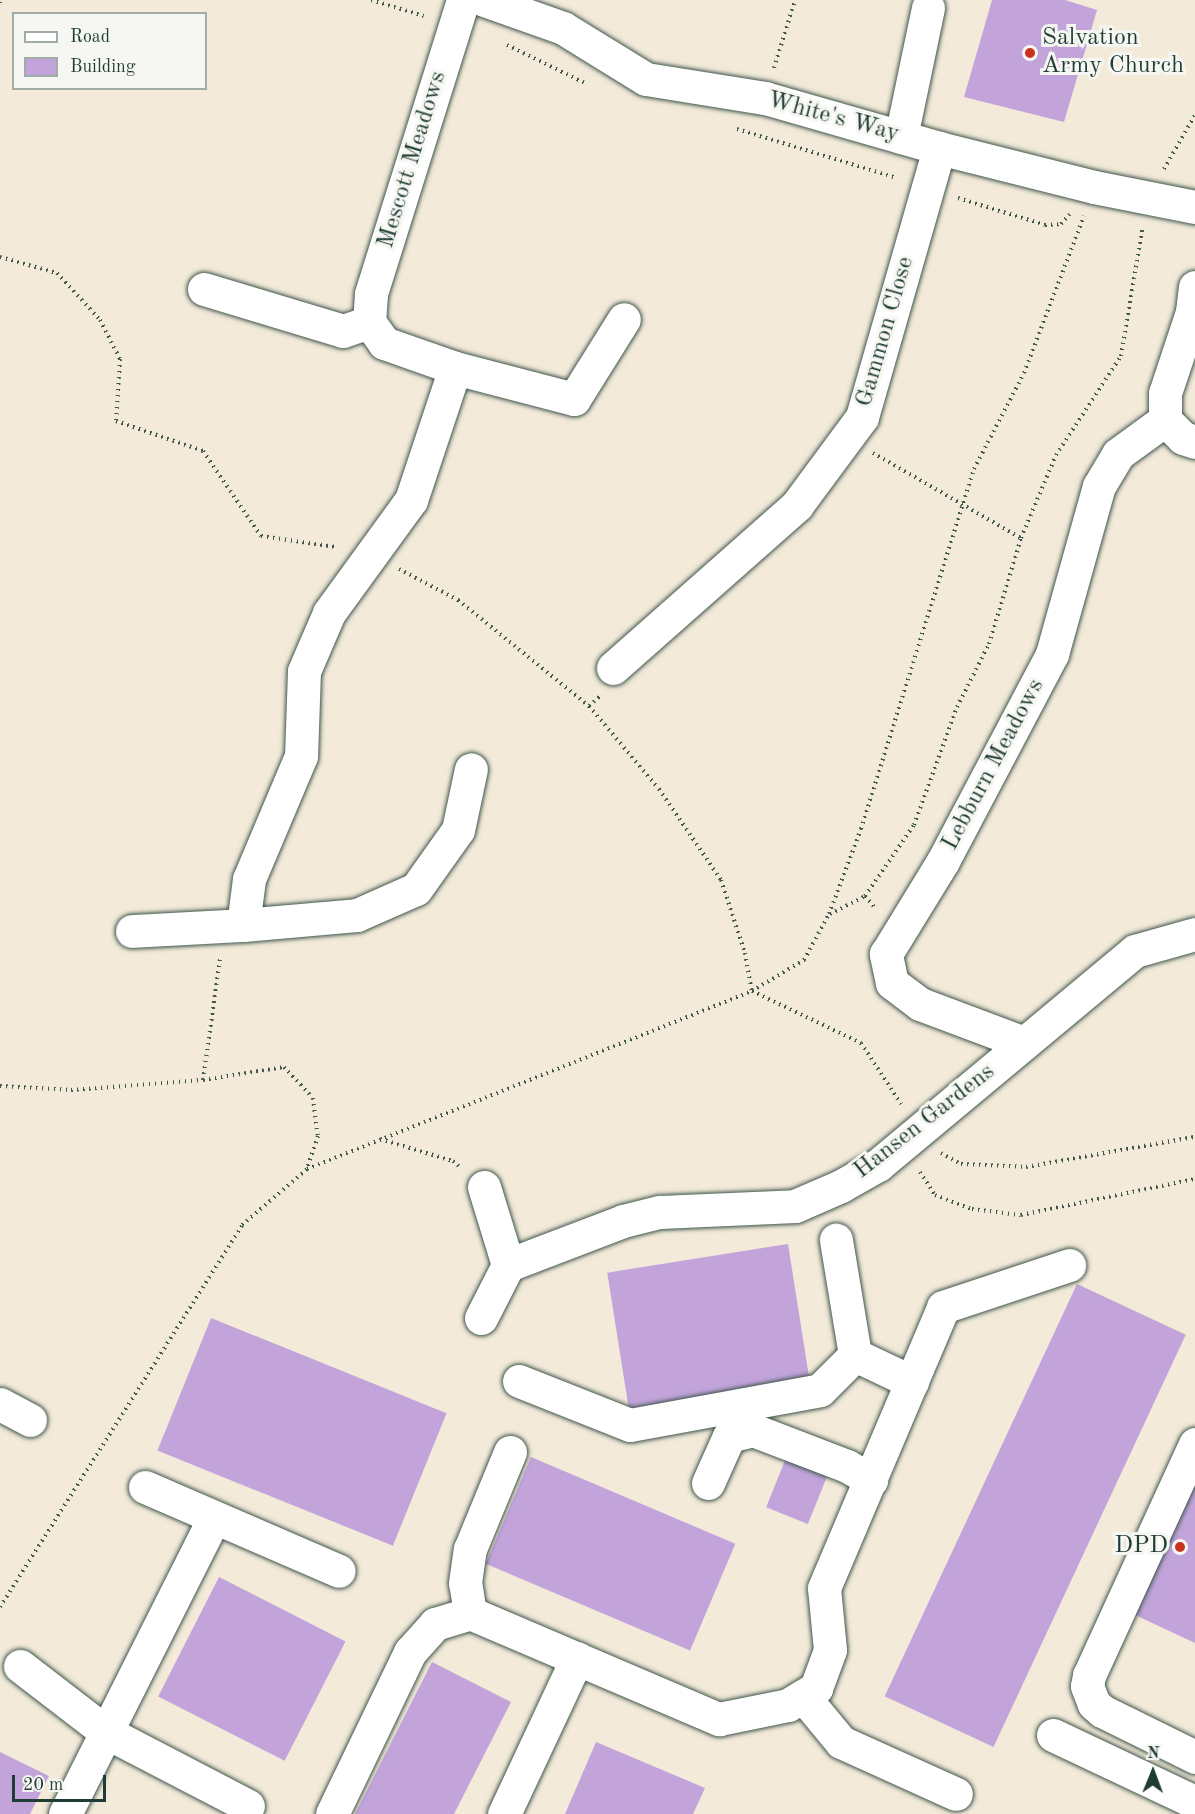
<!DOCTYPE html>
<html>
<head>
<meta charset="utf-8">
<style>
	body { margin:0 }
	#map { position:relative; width:1195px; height:1814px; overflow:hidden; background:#f3ead9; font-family:"Old Standard TT",serif }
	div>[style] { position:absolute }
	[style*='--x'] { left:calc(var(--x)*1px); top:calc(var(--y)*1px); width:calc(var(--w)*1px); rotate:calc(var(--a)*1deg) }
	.building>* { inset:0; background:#c2a4db; transform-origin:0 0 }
	.path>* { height:4px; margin-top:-2px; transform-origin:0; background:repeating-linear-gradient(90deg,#3f574d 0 1.5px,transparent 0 6px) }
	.roads { filter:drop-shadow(0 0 2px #3f574d) drop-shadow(0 0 2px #3f574d) }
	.minor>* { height:33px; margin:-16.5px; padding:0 16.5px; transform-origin:16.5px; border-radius:16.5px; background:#fff }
	.dots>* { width:16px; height:16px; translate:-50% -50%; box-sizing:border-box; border:3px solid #f6f6f2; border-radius:50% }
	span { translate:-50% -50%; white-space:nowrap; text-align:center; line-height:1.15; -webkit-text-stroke:6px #f6f6f2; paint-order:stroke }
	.poi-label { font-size:24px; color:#1f3d34 }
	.left { translate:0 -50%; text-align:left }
	.right { translate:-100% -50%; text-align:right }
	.street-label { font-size:24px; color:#1f3d34 }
	.legend { position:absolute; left:12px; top:12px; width:195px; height:78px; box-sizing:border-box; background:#f6f6f2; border:2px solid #a0aca6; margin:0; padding:8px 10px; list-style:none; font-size:18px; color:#1f3d34 }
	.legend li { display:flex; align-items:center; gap:12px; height:30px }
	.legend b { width:30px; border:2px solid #a0aca6 }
	.north { position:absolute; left:1123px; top:1742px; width:60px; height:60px; -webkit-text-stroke:4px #f6f6f2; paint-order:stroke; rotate:1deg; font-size:16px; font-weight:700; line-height:24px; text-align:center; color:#1f3d34 }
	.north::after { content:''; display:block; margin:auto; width:21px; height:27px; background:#1f3d34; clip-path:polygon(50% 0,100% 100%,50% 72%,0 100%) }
	.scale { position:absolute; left:12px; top:1775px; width:94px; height:27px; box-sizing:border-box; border:3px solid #1f3d34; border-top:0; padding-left:8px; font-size:18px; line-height:21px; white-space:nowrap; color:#1f3d34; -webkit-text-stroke:4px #f6f6f2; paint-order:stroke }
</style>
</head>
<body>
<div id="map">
	<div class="building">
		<div style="clip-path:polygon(992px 0,1065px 0,1097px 10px,1064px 122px,964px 97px)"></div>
		<div style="left:788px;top:1244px;width:139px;height:183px;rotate:81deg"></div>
		<div style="left:1077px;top:1284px;width:120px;height:455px;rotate:25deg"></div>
		<div style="left:211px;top:1318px;width:254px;height:143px;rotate:22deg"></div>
		<div style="left:531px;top:1457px;width:222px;height:116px;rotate:23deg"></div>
		<div style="left:786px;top:1458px;width:45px;height:53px;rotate:22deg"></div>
		<div style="clip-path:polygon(1195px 1481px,1195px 1643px,1133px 1614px)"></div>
		<div style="left:219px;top:1577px;width:142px;height:134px;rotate:27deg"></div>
		<div style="clip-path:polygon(432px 1662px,511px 1702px,454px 1814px,355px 1814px)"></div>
		<div style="clip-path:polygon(596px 1742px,705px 1788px,693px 1814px,565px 1814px)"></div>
		<div style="clip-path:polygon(0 1752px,49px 1776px,30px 1814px,0 1814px)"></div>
	</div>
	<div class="path">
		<div style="--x:371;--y:0;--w:55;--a:16.8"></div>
		<div style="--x:0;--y:3;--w:3;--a:-90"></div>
		<div style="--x:507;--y:45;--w:89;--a:26"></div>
		<div style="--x:774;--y:68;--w:71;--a:-72.8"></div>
		<div style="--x:737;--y:129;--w:167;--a:17"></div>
		<div style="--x:1164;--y:169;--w:62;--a:-60.1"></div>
		<div style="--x:958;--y:198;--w:91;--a:17.2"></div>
		<div style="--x:1045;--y:225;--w:16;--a:-4"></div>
		<div style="--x:1061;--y:224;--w:13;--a:-48"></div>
		<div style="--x:0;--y:257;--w:59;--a:15.7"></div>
		<div style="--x:57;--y:273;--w:64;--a:47.5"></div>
		<div style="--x:100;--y:320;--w:44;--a:62.9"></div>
		<div style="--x:120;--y:359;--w:62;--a:93.7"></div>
		<div style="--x:116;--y:421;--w:92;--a:19"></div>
		<div style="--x:203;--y:451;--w:103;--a:55.7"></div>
		<div style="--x:261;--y:536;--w:76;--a:8.3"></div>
		<div style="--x:873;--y:453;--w:171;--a:29.9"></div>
		<div style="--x:399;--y:569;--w:67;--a:27.7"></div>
		<div style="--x:458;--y:600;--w:169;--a:39"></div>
		<div style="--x:589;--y:706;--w:109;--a:49.9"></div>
		<div style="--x:659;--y:789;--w:110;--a:55.7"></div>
		<div style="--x:721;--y:880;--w:77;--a:71.8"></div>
		<div style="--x:745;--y:953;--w:39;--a:80"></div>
		<div style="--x:752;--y:991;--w:121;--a:25.5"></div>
		<div style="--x:861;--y:1043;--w:73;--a:56.7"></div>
		<div style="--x:589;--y:706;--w:15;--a:-42"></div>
		<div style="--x:865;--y:896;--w:17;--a:50"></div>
		<div style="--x:830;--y:914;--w:39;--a:-27"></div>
		<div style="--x:865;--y:896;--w:86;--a:-55.4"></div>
		<div style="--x:914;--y:825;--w:126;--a:-70"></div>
		<div style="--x:957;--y:707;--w:71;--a:-63.1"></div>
		<div style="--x:989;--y:644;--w:111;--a:-73.2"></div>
		<div style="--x:1021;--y:538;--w:90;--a:-67.1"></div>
		<div style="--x:1056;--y:455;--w:118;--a:-56.7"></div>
		<div style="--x:1121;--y:356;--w:128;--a:-80.5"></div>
		<div style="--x:203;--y:1080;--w:122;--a:-82"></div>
		<div style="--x:0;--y:1086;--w:71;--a:3.2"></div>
		<div style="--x:71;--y:1090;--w:132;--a:-4.3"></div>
		<div style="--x:203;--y:1080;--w:82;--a:-9.1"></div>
		<div style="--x:284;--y:1067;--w:42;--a:46.9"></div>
		<div style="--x:313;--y:1098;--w:38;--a:83"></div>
		<div style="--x:318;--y:1136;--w:34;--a:109"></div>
		<div style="--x:380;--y:1139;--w:76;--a:16.8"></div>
		<div style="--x:453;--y:1161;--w:9;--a:41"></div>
		<div style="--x:941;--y:1153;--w:23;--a:29"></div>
		<div style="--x:961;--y:1164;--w:65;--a:2.6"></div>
		<div style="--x:1026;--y:1167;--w:172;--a:-10.1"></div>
		<div style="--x:920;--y:1172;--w:27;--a:57"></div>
		<div style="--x:935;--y:1195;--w:40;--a:21"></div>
		<div style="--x:972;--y:1209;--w:49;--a:7"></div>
		<div style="--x:1021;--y:1215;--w:178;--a:-11.7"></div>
		<div style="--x:0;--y:1607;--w:452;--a:-57.6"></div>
		<div style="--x:242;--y:1225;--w:86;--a:-40.7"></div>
		<div style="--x:307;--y:1169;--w:479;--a:-21.8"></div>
		<div style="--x:752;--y:991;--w:61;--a:-30.8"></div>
		<div style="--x:804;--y:960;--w:52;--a:-61.5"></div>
		<div style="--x:829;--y:914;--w:91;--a:-69.4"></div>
		<div style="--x:861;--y:829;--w:377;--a:-72.6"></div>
		<div style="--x:974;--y:469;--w:108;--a:-62.5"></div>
		<div style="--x:1024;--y:373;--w:168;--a:-69.1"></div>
	</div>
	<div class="roads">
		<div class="minor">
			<div style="--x:463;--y:0;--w:308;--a:107.4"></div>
			<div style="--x:371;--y:294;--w:28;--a:94"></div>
			<div style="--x:369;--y:322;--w:26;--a:54"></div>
			<div style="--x:384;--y:343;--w:75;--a:19.4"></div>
			<div style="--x:455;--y:368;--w:123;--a:14.6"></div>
			<div style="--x:574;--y:399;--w:94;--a:-58"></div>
			<div style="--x:484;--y:0;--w:84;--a:19.5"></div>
			<div style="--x:563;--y:28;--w:97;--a:31.6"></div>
			<div style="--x:646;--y:79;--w:121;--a:9.1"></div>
			<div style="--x:765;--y:98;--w:181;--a:16"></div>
			<div style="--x:939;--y:148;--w:160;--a:14.1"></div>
			<div style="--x:1094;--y:187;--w:103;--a:11.2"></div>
			<div style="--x:901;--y:137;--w:132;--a:-78.2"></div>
			<div style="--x:1195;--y:287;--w:25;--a:97"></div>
			<div style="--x:1192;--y:312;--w:85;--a:108.4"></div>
			<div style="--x:1165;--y:393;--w:27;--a:90"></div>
			<div style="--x:1165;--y:420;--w:25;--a:45"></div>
			<div style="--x:1183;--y:438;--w:13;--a:18"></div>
			<div style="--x:204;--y:289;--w:145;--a:16.8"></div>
			<div style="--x:343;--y:331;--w:28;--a:-19"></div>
			<div style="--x:455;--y:368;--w:139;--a:108.4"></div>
			<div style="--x:411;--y:500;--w:140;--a:126"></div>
			<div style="--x:329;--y:613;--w:63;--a:113.3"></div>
			<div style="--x:304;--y:671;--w:85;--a:92"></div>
			<div style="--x:301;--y:756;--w:134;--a:112.9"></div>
			<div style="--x:249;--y:879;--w:46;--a:97.4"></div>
			<div style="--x:243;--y:925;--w:114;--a:-5"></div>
			<div style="--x:357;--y:915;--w:64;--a:-23.8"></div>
			<div style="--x:416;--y:889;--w:72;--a:-54.6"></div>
			<div style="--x:458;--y:830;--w:62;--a:-78"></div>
			<div style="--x:613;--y:668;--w:246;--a:-41.5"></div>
			<div style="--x:797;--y:505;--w:109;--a:-53.5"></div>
			<div style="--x:862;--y:417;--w:280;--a:-74"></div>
			<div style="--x:132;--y:931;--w:111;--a:-3.1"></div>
			<div style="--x:1024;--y:1043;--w:111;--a:-159.4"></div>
			<div style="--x:920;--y:1004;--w:35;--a:-143"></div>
			<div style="--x:892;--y:983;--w:30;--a:-102"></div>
			<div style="--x:886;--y:954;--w:109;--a:-58.5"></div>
			<div style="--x:943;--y:861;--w:234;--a:-62.2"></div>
			<div style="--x:1052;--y:654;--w:174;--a:-74.4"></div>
			<div style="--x:1099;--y:486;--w:37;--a:-59"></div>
			<div style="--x:1118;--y:454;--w:58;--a:-35.9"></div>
			<div style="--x:484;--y:1187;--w:82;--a:72.9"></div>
			<div style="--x:481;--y:1318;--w:59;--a:-63"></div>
			<div style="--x:508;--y:1265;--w:123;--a:-20.9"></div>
			<div style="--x:623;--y:1221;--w:38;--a:-14"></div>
			<div style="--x:660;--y:1212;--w:135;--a:-2.5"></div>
			<div style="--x:795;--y:1206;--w:50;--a:-23.5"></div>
			<div style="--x:841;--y:1186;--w:43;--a:-29.6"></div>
			<div style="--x:878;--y:1165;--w:334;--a:-39.8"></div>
			<div style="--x:1135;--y:951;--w:62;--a:-15.8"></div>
			<div style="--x:855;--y:1355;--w:63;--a:25.3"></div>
			<div style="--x:519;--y:1381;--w:119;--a:21.6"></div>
			<div style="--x:630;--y:1425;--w:193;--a:-10.4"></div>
			<div style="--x:820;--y:1390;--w:49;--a:-45"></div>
			<div style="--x:855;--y:1355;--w:117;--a:-99.4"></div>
			<div style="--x:0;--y:1404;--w:34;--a:28"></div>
			<div style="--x:1195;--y:1444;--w:254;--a:114.6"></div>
			<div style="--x:1089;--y:1675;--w:11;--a:100"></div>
			<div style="--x:1087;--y:1686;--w:19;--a:69"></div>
			<div style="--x:1094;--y:1704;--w:11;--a:41"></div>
			<div style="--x:1102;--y:1711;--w:104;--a:26.3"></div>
			<div style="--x:708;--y:1483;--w:51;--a:-65.9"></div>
			<div style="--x:729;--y:1436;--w:25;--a:-14"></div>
			<div style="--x:753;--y:1430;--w:101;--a:21"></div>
			<div style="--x:847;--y:1466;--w:28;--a:30"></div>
			<div style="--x:145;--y:1487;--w:211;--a:23.4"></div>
			<div style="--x:470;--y:1613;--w:30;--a:-99"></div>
			<div style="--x:465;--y:1583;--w:34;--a:-82"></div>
			<div style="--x:470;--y:1549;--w:105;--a:-67.6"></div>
			<div style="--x:20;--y:1666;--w:108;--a:37.5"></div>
			<div style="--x:106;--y:1732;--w:160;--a:27.5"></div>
			<div style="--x:803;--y:1696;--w:60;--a:50.4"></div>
			<div style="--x:841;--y:1742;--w:126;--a:24.3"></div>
			<div style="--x:1053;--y:1735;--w:157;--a:25.3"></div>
			<div style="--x:65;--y:1814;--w:331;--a:-63.3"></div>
			<div style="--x:332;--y:1814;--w:180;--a:-64.3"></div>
			<div style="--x:410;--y:1652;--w:38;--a:-48"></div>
			<div style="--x:435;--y:1624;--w:37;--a:-17"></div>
			<div style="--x:470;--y:1613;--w:271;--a:23.1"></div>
			<div style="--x:719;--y:1719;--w:70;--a:-11.5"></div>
			<div style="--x:788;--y:1705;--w:33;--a:-31"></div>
			<div style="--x:816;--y:1688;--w:40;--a:-69.8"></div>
			<div style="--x:830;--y:1650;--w:62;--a:-95.5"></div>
			<div style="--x:824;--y:1588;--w:305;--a:-67"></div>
			<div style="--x:943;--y:1307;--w:133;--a:-18.4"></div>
			<div style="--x:504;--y:1814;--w:172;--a:-64.9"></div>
		</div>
	</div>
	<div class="dots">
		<div style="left:1030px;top:53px;background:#c8321e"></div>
		<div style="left:1180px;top:1547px;background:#c8321e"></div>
	</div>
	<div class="poi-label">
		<span class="left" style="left:1042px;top:53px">Salvation<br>Army Church</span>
		<span class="right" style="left:1168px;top:1547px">DPD</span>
	</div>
	<div class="street-label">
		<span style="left:833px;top:118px;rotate:15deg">White's Way</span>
		<span style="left:413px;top:160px;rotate:-73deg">Mescott Meadows</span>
		<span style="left:886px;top:332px;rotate:-74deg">Gammon Close</span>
		<span style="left:994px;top:765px;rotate:-62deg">Lebburn Meadows</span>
		<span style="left:925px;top:1122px;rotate:-38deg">Hansen Gardens</span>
	</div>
	<ul class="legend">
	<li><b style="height:8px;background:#fff"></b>Road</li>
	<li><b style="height:16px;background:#c2a4db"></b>Building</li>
	</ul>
	<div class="north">N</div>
	<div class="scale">20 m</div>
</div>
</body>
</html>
